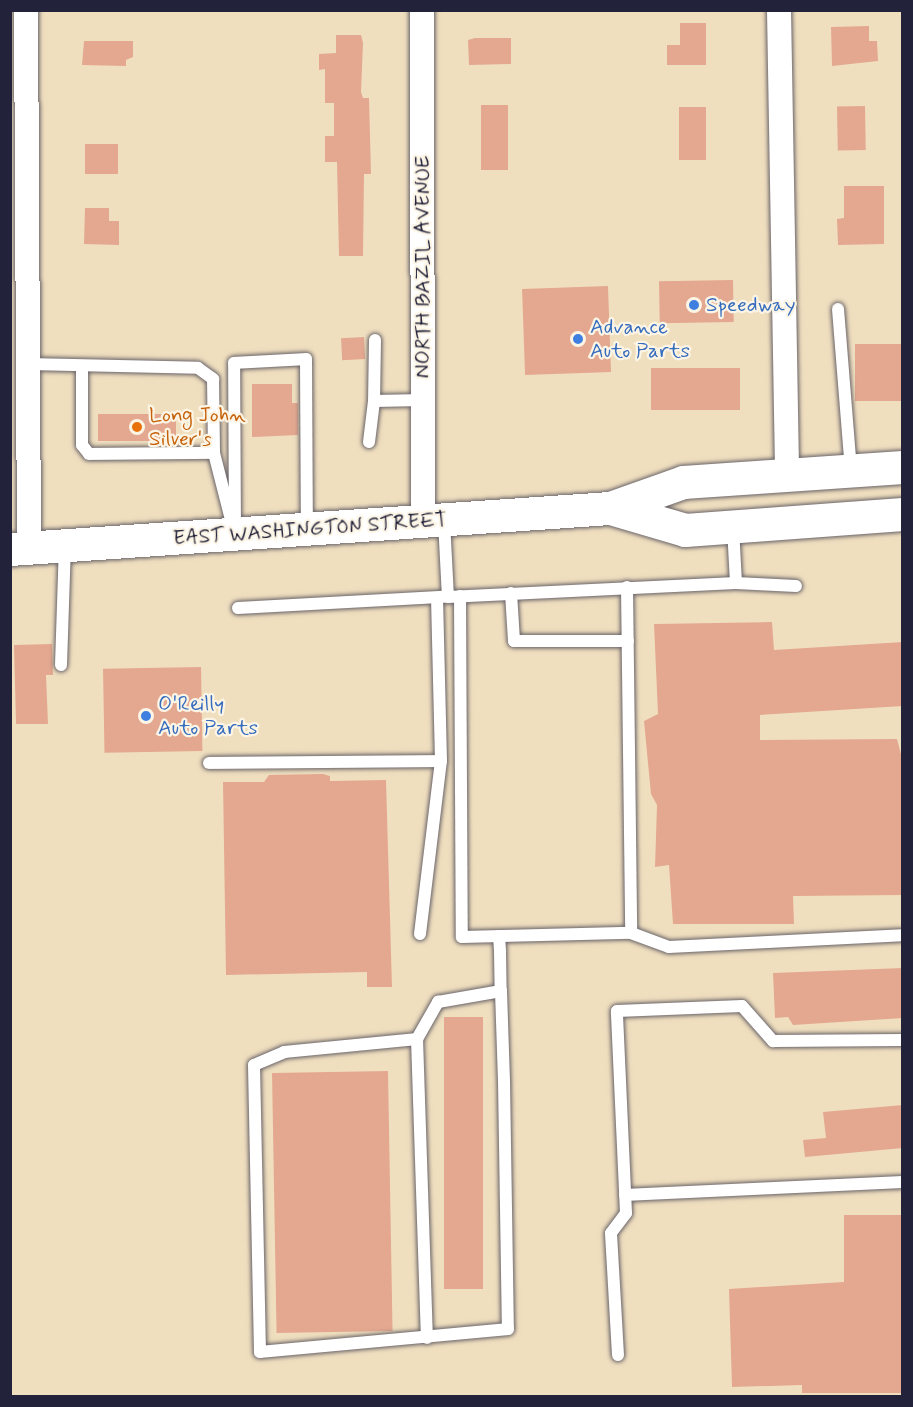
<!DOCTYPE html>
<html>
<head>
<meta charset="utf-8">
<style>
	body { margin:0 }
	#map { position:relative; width:913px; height:1407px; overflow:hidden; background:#f0dfbf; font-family:Mynerve,sans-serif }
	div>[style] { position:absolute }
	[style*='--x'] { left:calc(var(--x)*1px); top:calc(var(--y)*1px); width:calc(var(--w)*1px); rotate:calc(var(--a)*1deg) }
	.building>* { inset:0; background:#e4a890; transform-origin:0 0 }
	.roads { filter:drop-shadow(0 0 2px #6a6469) drop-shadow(0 0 2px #6a6469) }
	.lane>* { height:12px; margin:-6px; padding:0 6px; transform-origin:6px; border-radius:6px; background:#fff }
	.street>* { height:24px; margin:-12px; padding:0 12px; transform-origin:12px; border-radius:12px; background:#fff }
	.primary>* { height:33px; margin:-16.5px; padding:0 16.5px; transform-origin:16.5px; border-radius:16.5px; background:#fff }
	.dots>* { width:16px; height:16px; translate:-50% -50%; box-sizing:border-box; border:3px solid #fcf5e5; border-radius:50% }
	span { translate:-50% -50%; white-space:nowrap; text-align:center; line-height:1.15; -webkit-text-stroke:4.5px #fcf5e5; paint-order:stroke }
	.street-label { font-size:21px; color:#22223b }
	.shop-label { font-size:21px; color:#366cbe }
	.left { translate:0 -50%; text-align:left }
	.food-label { font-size:21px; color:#c56008 }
	.frame { position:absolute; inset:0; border:12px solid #22223b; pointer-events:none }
</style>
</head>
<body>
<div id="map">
	<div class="building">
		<div style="clip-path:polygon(680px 23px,706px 23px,706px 65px,667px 65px,667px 45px,680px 45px)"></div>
		<div style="clip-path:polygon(869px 26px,869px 41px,877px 41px,878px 61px,832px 66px,831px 27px)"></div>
		<div style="clip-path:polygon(336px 35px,361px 35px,363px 43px,361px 92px,363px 98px,369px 98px,371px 174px,364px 174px,363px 256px,339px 256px,337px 162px,325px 162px,325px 136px,334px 136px,334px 103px,325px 103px,325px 69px,319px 70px,319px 54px,336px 53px)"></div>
		<div style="clip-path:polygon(475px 38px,511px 38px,511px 64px,469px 65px,468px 40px)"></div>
		<div style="clip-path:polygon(84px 41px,133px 41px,133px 57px,126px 60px,126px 66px,82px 65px)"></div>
		<div style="left:481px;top:105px;width:27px;height:65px"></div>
		<div style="left:865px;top:106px;width:44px;height:28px;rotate:89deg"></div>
		<div style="left:679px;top:107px;width:27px;height:53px"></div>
		<div style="left:118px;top:144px;width:30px;height:33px;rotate:90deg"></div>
		<div style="clip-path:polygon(844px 186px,884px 186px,884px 244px,838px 245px,837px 219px,844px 218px)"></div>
		<div style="clip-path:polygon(85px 208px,109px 208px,109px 221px,119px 221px,119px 245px,84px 244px)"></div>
		<div style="left:733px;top:280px;width:42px;height:74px;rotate:89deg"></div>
		<div style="left:608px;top:286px;width:86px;height:86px;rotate:88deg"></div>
		<div style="left:364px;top:337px;width:22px;height:23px;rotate:87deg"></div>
		<div style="left:855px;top:344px;width:48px;height:57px"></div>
		<div style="left:651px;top:368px;width:89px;height:42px"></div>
		<div style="clip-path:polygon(252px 384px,292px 384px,292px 403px,298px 403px,298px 435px,252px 437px)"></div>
		<div style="left:98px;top:414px;width:78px;height:27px"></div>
		<div style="clip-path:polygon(772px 622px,774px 650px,903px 642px,903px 706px,760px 715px,760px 740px,897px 739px,903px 762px,903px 895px,793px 896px,794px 924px,673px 924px,669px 865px,655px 867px,657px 805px,651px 794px,644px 721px,658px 714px,654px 624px)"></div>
		<div style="clip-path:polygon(52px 644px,53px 675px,46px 675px,48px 724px,16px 724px,14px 645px)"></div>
		<div style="left:201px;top:667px;width:84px;height:98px;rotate:89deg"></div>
		<div style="clip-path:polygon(323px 774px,330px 776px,330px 781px,386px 780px,392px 987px,367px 987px,367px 972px,226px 975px,223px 782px,264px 782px,269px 775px)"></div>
		<div style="clip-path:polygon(903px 968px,903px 1018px,793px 1025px,788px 1017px,775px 1018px,773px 973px)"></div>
		<div style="left:444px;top:1017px;width:39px;height:272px"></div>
		<div style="left:388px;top:1071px;width:260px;height:116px;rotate:89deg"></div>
		<div style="clip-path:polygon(903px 1105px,903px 1148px,805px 1157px,803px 1140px,826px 1138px,823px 1112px)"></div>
		<div style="clip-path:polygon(844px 1215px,903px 1215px,903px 1393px,802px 1393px,802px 1385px,732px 1387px,729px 1289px,844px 1282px)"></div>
	</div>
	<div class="roads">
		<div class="lane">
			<div style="--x:838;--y:309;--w:161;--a:85.4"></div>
			<div style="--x:375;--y:340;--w:61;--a:90.9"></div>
			<div style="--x:374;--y:401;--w:49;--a:-1.2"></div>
			<div style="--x:28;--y:364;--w:170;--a:1.3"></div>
			<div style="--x:198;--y:368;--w:19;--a:36"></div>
			<div style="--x:213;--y:379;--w:74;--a:89.2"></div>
			<div style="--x:214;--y:453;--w:65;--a:75.7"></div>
			<div style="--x:82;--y:367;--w:78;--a:90"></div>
			<div style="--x:82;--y:445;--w:11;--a:52"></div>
			<div style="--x:89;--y:454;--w:125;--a:-0.5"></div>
			<div style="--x:369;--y:442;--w:41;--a:-83"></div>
			<div style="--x:444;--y:521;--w:76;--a:87"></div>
			<div style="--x:448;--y:597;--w:288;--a:-2.8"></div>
			<div style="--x:736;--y:583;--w:56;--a:-93.1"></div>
			<div style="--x:235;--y:533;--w:170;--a:-90.3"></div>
			<div style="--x:234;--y:363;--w:72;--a:-3.2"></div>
			<div style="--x:306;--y:359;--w:170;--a:89.7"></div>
			<div style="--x:736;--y:583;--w:60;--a:2.9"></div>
			<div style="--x:627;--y:587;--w:346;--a:89.3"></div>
			<div style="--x:511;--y:593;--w:48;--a:86.4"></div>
			<div style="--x:514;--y:641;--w:114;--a:0"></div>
			<div style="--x:460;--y:596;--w:341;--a:89.7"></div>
			<div style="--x:462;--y:937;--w:169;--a:-1.4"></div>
			<div style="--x:631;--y:933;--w:40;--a:20.2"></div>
			<div style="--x:669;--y:947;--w:233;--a:-2.9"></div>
			<div style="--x:238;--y:608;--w:206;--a:-3.1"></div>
			<div style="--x:61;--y:665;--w:119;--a:-88.1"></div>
			<div style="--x:209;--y:763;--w:232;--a:-0.5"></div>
			<div style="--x:441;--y:761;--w:163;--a:-91.4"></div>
			<div style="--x:420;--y:934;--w:174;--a:-83.1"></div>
			<div style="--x:499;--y:936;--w:16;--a:86"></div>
			<div style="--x:500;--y:952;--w:39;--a:89"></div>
			<div style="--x:501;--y:991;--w:90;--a:88.1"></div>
			<div style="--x:504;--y:1081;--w:248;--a:89.1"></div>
			<div style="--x:508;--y:1329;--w:249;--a:174.7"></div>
			<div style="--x:260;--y:1352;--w:287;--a:-91.2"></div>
			<div style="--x:254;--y:1065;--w:33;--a:-23"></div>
			<div style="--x:284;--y:1052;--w:134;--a:-5.6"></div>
			<div style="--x:417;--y:1039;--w:43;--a:-60.4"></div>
			<div style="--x:438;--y:1002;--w:64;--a:-9.9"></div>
			<div style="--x:417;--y:1039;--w:299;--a:88.1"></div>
			<div style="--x:625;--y:1195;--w:277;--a:-2.7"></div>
			<div style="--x:618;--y:1355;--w:122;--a:-93.3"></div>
			<div style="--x:611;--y:1233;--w:25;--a:-53"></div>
			<div style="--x:626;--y:1213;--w:202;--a:-92.6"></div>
			<div style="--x:617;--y:1011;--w:125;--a:-2.3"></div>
			<div style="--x:742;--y:1006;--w:47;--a:48.5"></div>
			<div style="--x:773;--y:1041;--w:129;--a:-0.4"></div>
		</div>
		<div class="street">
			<div style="--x:26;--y:10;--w:537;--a:89.68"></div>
			<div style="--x:422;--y:10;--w:513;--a:89.89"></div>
			<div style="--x:779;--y:10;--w:465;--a:89"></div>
		</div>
		<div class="primary">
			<div style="--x:610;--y:508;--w:78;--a:16.3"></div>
			<div style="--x:685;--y:530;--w:218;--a:-4.2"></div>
			<div style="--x:10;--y:549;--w:601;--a:-3.91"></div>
			<div style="--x:610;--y:508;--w:77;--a:-19.6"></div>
			<div style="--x:683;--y:482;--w:220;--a:-3.9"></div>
		</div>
	</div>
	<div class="dots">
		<div style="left:694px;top:305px;background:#3f7fe0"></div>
		<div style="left:578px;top:339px;background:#3f7fe0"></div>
		<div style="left:137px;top:427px;background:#e8710a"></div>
		<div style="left:146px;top:716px;background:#3f7fe0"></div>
	</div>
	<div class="street-label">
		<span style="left:423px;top:267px;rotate:-90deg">NORTH BAZIL AVENUE</span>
		<span style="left:310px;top:529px;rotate:-4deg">EAST WASHINGTON STREET</span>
	</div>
	<div class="shop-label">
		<span class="left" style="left:706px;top:305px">Speedway</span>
		<span class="left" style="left:590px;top:339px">Advance<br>Auto Parts</span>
		<span class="left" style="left:158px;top:716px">O'Reilly<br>Auto Parts</span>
	</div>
	<div class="food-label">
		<span class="left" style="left:149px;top:427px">Long John<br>Silver's</span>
	</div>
	<div class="frame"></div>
</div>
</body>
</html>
